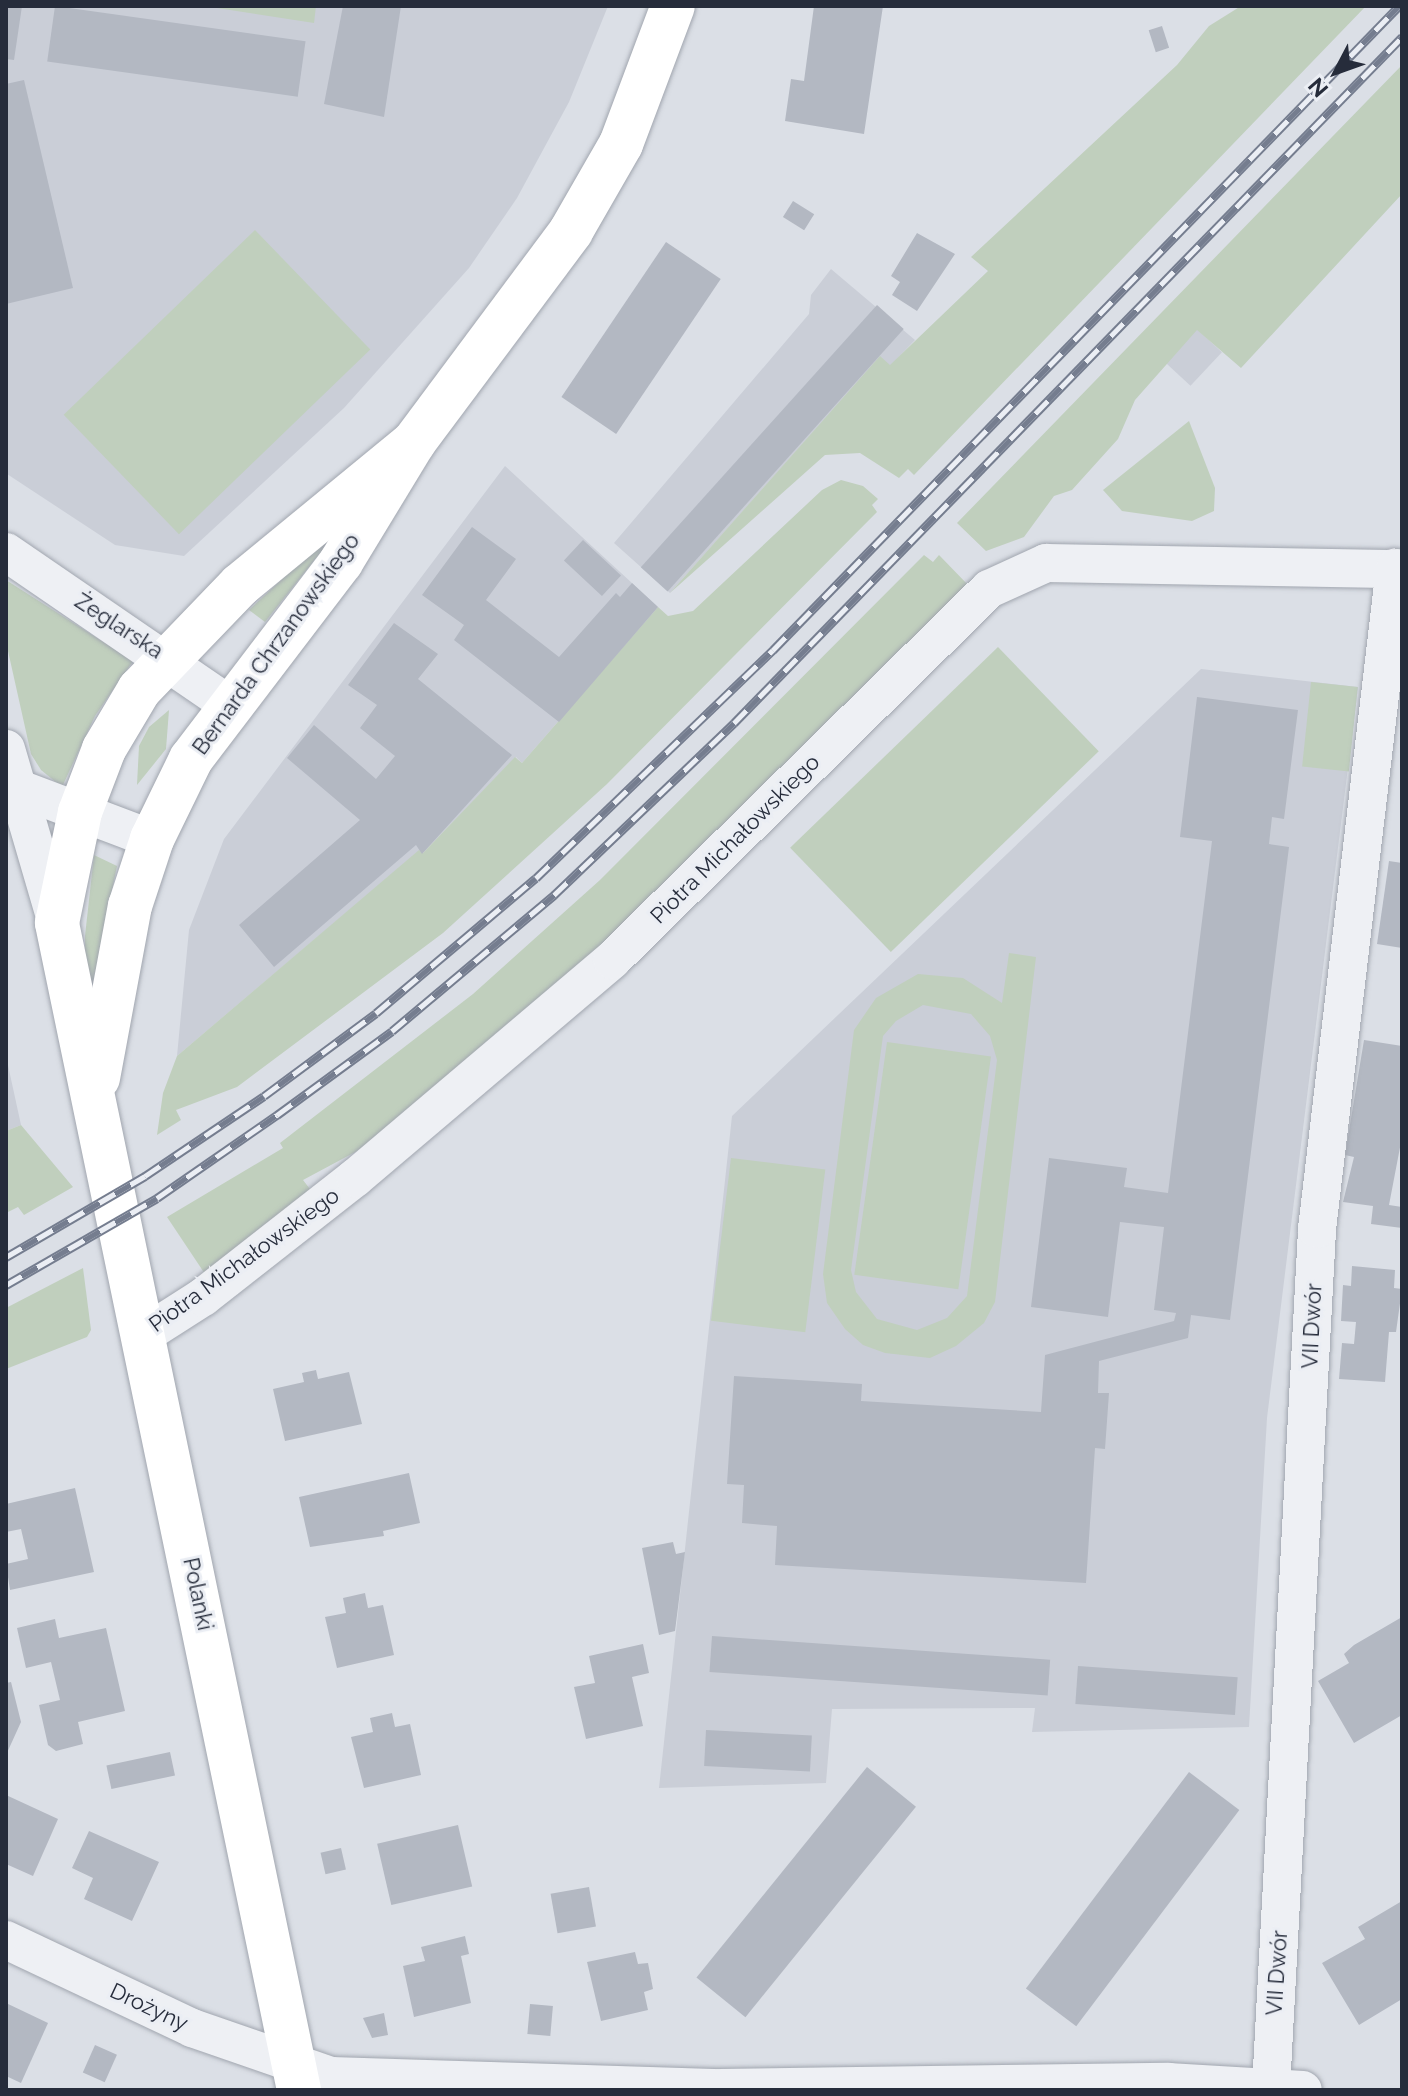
<!DOCTYPE html>
<html>
<head>
<meta charset="utf-8">
<style>
	body { margin:0 }
	#map { position:relative; width:1408px; height:2096px; overflow:hidden; background:#dbdfe6; font-family:Raleway,sans-serif }
	div>[style] { position:absolute }
	[style*='--x'] { left:calc(var(--x)*1px); top:calc(var(--y)*1px); width:calc(var(--w)*1px); rotate:calc(var(--a)*1deg) }
	.built>* { inset:0; background:#caced7; transform-origin:0 0 }
	.green>* { inset:0; background:#c0cfbd; transform-origin:0 0 }
	.building>* { inset:0; background:#b3b8c2; transform-origin:0 0 }
	.roads { filter:drop-shadow(0 0 2px #a1a6af) drop-shadow(0 0 2px #a1a6af) }
	.street>* { height:38px; margin:-19px; padding:0 19px; transform-origin:19px; border-radius:19px; background:#eef0f4 }
	.secondary>* { height:44px; margin:-22px; padding:0 22px; transform-origin:22px; border-radius:22px; background:#fff }
	.rail>* { height:9px; margin-top:-4.5px; transform-origin:0; background:repeating-linear-gradient(90deg,#ebeef4 0 18px,#757d8f 0 36px); box-sizing:border-box; border-block:2px solid #757d8f }
	span { translate:-50% -50%; white-space:nowrap; text-align:center; line-height:1.15; -webkit-text-stroke:6px #ebeef4; paint-order:stroke }
	.street-label { font-size:22px; color:#262c3b }
	.frame { position:absolute; inset:0; border:8px solid #262c3b; pointer-events:none }
	.north { position:absolute; left:1296px; top:32px; width:80px; height:80px; -webkit-text-stroke:6px #ebeef4; paint-order:stroke; rotate:229deg; font-size:22px; font-weight:700; line-height:32px; text-align:center; color:#262c3b }
	.north::after { content:''; display:block; margin:auto; width:28px; height:36px; background:#262c3b; clip-path:polygon(50% 0,100% 100%,50% 72%,0 100%) }
</style>
</head>
<body>
<div id="map">
	<div class="built">
		<div style="clip-path:polygon(6px 6px,608px 6px,569px 102px,517px 198px,469px 268px,344px 408px,184px 556px,115px 545px,7px 474px)"></div>
		<div style="clip-path:polygon(831px 269px,915px 340px,890px 366px,880px 357px,670px 593px,614px 543px,809px 314px,811px 295px)"></div>
		<div style="left:1197px;top:329px;width:34px;height:46px;rotate:43deg"></div>
		<div style="clip-path:polygon(505px 466px,658px 607px,522px 763px,516px 757px,422px 854px,419px 851px,177px 1056px,189px 930px,224px 839px)"></div>
		<div style="clip-path:polygon(1201px 669px,1358px 687px,1267px 1418px,1249px 1727px,1032px 1732px,1035px 1708px,832px 1709px,826px 1783px,659px 1788px,732px 1116px)"></div>
		<div style="clip-path:polygon(6px 1056px,21px 1125px,6px 1131px)"></div>
	</div>
	<div class="green">
		<div style="clip-path:polygon(204px 6px,316px 6px,314px 23px)"></div>
		<div style="clip-path:polygon(1241px 6px,1366px 6px,914px 475px,908px 469px,899px 478px,860px 453px,825px 455px,670px 593px,880px 356px,890px 365px,988px 271px,971px 257px,1177px 65px,1209px 26px)"></div>
		<div style="clip-path:polygon(1402px 65px,1402px 194px,1241px 368px,1197px 330px,1135px 400px,1118px 439px,1072px 490px,1054px 496px,1024px 537px,986px 551px,957px 523px)"></div>
		<div style="left:255px;top:230px;width:166px;height:266px;rotate:46deg"></div>
		<div style="clip-path:polygon(1189px 421px,1215px 488px,1214px 511px,1192px 521px,1122px 511px,1103px 490px)"></div>
		<div style="clip-path:polygon(841px 480px,863px 486px,878px 499px,872px 505px,877px 512px,607px 784px,443px 933px,237px 1087px,176px 1110px,181px 1120px,157px 1135px,163px 1093px,177px 1056px,419px 850px,423px 853px,515px 757px,522px 763px,658px 607px,668px 616px,693px 611px,822px 490px)"></div>
		<div style="clip-path:polygon(348px 518px,265px 622px,249px 610px)"></div>
		<div style="clip-path:polygon(924px 555px,933px 562px,939px 555px,971px 588px,656px 903px,374px 1142px,303px 1180px,316px 1197px,207px 1277px,167px 1217px,283px 1148px,280px 1143px,473px 994px,600px 880px)"></div>
		<div style="clip-path:polygon(6px 580px,133px 661px,95px 716px,62px 787px,41px 770px,31px 754px,6px 642px)"></div>
		<div style="left:998px;top:647px;width:145px;height:289px;rotate:46deg"></div>
		<div style="left:1311px;top:682px;width:47px;height:85px;rotate:6deg"></div>
		<div style="clip-path:polygon(169px 710px,166px 749px,137px 785px,139px 746px,149px 727px)"></div>
		<div style="clip-path:polygon(94px 855px,117px 866px,92px 987px,85px 976px,85px 936px)"></div>
		<div style="clip-path:polygon(evenodd,1009px 953px,1036px 957px,995px 1302px,984px 1323px,956px 1346px,930px 1358px,885px 1353px,863px 1345px,845px 1329px,827px 1303px,823px 1274px,854px 1030px,876px 998px,918px 974px,963px 978px,1002px 1003px,1009px 953px,923px 1005px,971px 1014px,990px 1036px,997px 1060px,967px 1296px,947px 1318px,917px 1330px,877px 1319px,856px 1292px,851px 1270px,883px 1036px,896px 1021px,923px 1005px)"></div>
		<div style="left:887px;top:1042px;width:105px;height:235px;rotate:8deg"></div>
		<div style="clip-path:polygon(21px 1125px,73px 1187px,24px 1215px,18px 1207px,6px 1213px,6px 1131px)"></div>
		<div style="left:731px;top:1158px;width:95px;height:164px;rotate:7deg"></div>
		<div style="clip-path:polygon(83px 1268px,91px 1330px,87px 1337px,6px 1369px,6px 1308px)"></div>
	</div>
	<div class="building">
		<div style="clip-path:polygon(6px 6px,22px 6px,14px 60px,6px 59px)"></div>
		<div style="left:55px;top:6px;width:253px;height:56px;rotate:8deg"></div>
		<div style="clip-path:polygon(343px 6px,401px 6px,384px 117px,324px 104px)"></div>
		<div style="clip-path:polygon(814px 6px,883px 6px,864px 134px,785px 121px,791px 79px,804px 81px)"></div>
		<div style="left:1162px;top:26px;width:23px;height:14px;rotate:72deg"></div>
		<div style="clip-path:polygon(24px 80px,73px 288px,6px 304px,6px 84px)"></div>
		<div style="left:793px;top:201px;width:25px;height:19px;rotate:32deg"></div>
		<div style="clip-path:polygon(917px 233px,955px 254px,917px 311px,892px 295px,900px 282px,891px 276px)"></div>
		<div style="left:666px;top:242px;width:66px;height:187px;rotate:34deg"></div>
		<div style="left:877px;top:305px;width:36px;height:353px;rotate:42deg"></div>
		<div style="clip-path:polygon(472px 527px,516px 559px,486px 600px,559px 657px,616px 593px,620px 597px,632px 583px,658px 607px,559px 722px,454px 640px,464px 625px,422px 595px)"></div>
		<div style="left:583px;top:540px;width:52px;height:28px;rotate:43deg"></div>
		<div style="clip-path:polygon(394px 623px,438px 654px,418px 679px,512px 755px,422px 854px,416px 845px,274px 967px,239px 925px,360px 820px,287px 758px,314px 725px,376px 779px,395px 756px,360px 728px,377px 705px,348px 685px)"></div>
		<div style="clip-path:polygon(1197px 697px,1298px 710px,1284px 819px,1272px 817px,1269px 844px,1289px 847px,1230px 1320px,1191px 1315px,1188px 1338px,1099px 1361px,1098px 1393px,1109px 1393px,1105px 1449px,1095px 1448px,1086px 1583px,775px 1565px,777px 1526px,742px 1523px,744px 1485px,727px 1484px,734px 1376px,862px 1384px,861px 1401px,1041px 1412px,1045px 1355px,1174px 1321px,1176px 1313px,1154px 1310px,1164px 1227px,1120px 1222px,1108px 1317px,1031px 1307px,1049px 1158px,1127px 1168px,1124px 1187px,1168px 1193px,1212px 841px,1180px 837px)"></div>
		<div style="clip-path:polygon(1389px 861px,1402px 863px,1402px 948px,1377px 944px)"></div>
		<div style="clip-path:polygon(1364px 1040px,1402px 1046px,1402px 1137px,1389px 1205px,1402px 1207px,1402px 1228px,1371px 1224px,1373px 1206px,1343px 1202px,1354px 1157px,1345px 1155px)"></div>
		<div style="clip-path:polygon(1352px 1266px,1395px 1270px,1394px 1288px,1402px 1289px,1396px 1332px,1389px 1332px,1385px 1382px,1339px 1379px,1342px 1343px,1354px 1344px,1356px 1322px,1341px 1321px,1343px 1285px,1351px 1286px)"></div>
		<div style="clip-path:polygon(316px 1370px,318px 1379px,349px 1372px,362px 1424px,285px 1441px,273px 1389px,304px 1382px,302px 1373px)"></div>
		<div style="clip-path:polygon(409px 1473px,420px 1523px,383px 1531px,384px 1536px,310px 1547px,299px 1497px)"></div>
		<div style="clip-path:polygon(75px 1488px,94px 1572px,10px 1590px,6px 1564px,28px 1559px,21px 1529px,6px 1532px,6px 1504px)"></div>
		<div style="clip-path:polygon(673px 1542px,676px 1554px,685px 1552px,675px 1631px,659px 1635px,642px 1548px)"></div>
		<div style="clip-path:polygon(365px 1593px,368px 1608px,383px 1605px,394px 1655px,337px 1668px,325px 1617px,346px 1613px,343px 1598px)"></div>
		<div style="clip-path:polygon(1402px 1617px,1402px 1715px,1354px 1743px,1318px 1681px,1349px 1663px,1344px 1654px,1354px 1645px)"></div>
		<div style="clip-path:polygon(55px 1619px,59px 1638px,106px 1628px,125px 1711px,78px 1722px,83px 1744px,56px 1751px,48px 1745px,39px 1705px,60px 1700px,51px 1662px,26px 1668px,17px 1628px)"></div>
		<div style="left:712px;top:1636px;width:339px;height:36px;rotate:4deg"></div>
		<div style="clip-path:polygon(643px 1644px,649px 1673px,632px 1677px,643px 1726px,586px 1739px,574px 1687px,595px 1683px,589px 1656px)"></div>
		<div style="left:1078px;top:1666px;width:160px;height:38px;rotate:4deg"></div>
		<div style="clip-path:polygon(11px 1682px,21px 1722px,6px 1755px,6px 1683px)"></div>
		<div style="clip-path:polygon(392px 1713px,395px 1727px,410px 1724px,421px 1775px,364px 1788px,351px 1737px,373px 1732px,370px 1718px)"></div>
		<div style="left:706px;top:1730px;width:106px;height:36px;rotate:3deg"></div>
		<div style="left:170px;top:1752px;width:24px;height:65px;rotate:78deg"></div>
		<div style="left:867px;top:1767px;width:63px;height:271px;rotate:39deg"></div>
		<div style="left:1189px;top:1772px;width:63px;height:271px;rotate:37deg"></div>
		<div style="clip-path:polygon(6px 1795px,58px 1819px,33px 1876px,6px 1864px)"></div>
		<div style="left:458px;top:1825px;width:63px;height:83px;rotate:77deg"></div>
		<div style="clip-path:polygon(89px 1831px,159px 1862px,132px 1921px,84px 1899px,93px 1878px,72px 1868px)"></div>
		<div style="left:341px;top:1848px;width:22px;height:21px;rotate:77deg"></div>
		<div style="left:589px;top:1887px;width:40px;height:39px;rotate:80deg"></div>
		<div style="clip-path:polygon(1402px 1901px,1402px 1999px,1359px 2025px,1322px 1963px,1365px 1939px,1358px 1927px)"></div>
		<div style="clip-path:polygon(465px 1936px,469px 1954px,461px 1956px,471px 2003px,414px 2017px,403px 1966px,425px 1961px,421px 1947px)"></div>
		<div style="clip-path:polygon(635px 1952px,638px 1964px,648px 1963px,653px 1989px,644px 1992px,648px 2010px,601px 2021px,587px 1962px)"></div>
		<div style="clip-path:polygon(6px 2003px,48px 2023px,21px 2083px,6px 2076px)"></div>
		<div style="left:530px;top:2004px;width:23px;height:30px;rotate:5deg"></div>
		<div style="clip-path:polygon(384px 2013px,388px 2035px,372px 2038px,363px 2018px)"></div>
		<div style="left:95px;top:2045px;width:24px;height:30px;rotate:24deg"></div>
	</div>
	<div class="roads">
		<div class="street">
			<div style="--x:6;--y:552;--w:269;--a:34.4"></div>
			<div style="--x:6;--y:749;--w:181;--a:73.7"></div>
			<div style="--x:17;--y:788;--w:144;--a:20.7"></div>
			<div style="--x:142;--y:1336;--w:72;--a:-32.6"></div>
			<div style="--x:203;--y:1297;--w:193;--a:-38.1"></div>
			<div style="--x:355;--y:1178;--w:337;--a:-40.3"></div>
			<div style="--x:612;--y:960;--w:529;--a:-44.54"></div>
			<div style="--x:989;--y:589;--w:63;--a:-24.5"></div>
			<div style="--x:1046;--y:563;--w:356;--a:1"></div>
			<div style="--x:6;--y:1940;--w:206;--a:25.3"></div>
			<div style="--x:192;--y:2028;--w:147;--a:19.1"></div>
			<div style="--x:331;--y:2076;--w:390;--a:1.8"></div>
			<div style="--x:721;--y:2088;--w:447;--a:-0.8"></div>
			<div style="--x:1168;--y:2082;--w:135;--a:3.4"></div>
			<div style="--x:1271;--y:2088;--w:860;--a:-86.93"></div>
			<div style="--x:1317;--y:1229;--w:666;--a:-83.27"></div>
		</div>
		<div class="secondary">
			<div style="--x:98;--y:1078;--w:175;--a:-79.5"></div>
			<div style="--x:130;--y:906;--w:71;--a:-71.8"></div>
			<div style="--x:152;--y:839;--w:89;--a:-64"></div>
			<div style="--x:191;--y:759;--w:248;--a:-52.7"></div>
			<div style="--x:341;--y:562;--w:140;--a:-58.7"></div>
			<div style="--x:414;--y:442;--w:263;--a:-53.3"></div>
			<div style="--x:571;--y:231;--w:100;--a:-60.1"></div>
			<div style="--x:621;--y:144;--w:147;--a:-69.4"></div>
			<div style="--x:299;--y:2090;--w:1192;--a:-101.72"></div>
			<div style="--x:57;--y:923;--w:113;--a:-78.3"></div>
			<div style="--x:80;--y:812;--w:67;--a:-69.1"></div>
			<div style="--x:104;--y:749;--w:69;--a:-59.3"></div>
			<div style="--x:139;--y:690;--w:146;--a:-46.1"></div>
			<div style="--x:240;--y:585;--w:225;--a:-39.4"></div>
		</div>
	</div>
	<div class="rail">
		<div style="--x:6;--y:1257;--w:161;--a:-30.2"></div>
		<div style="--x:145;--y:1176;--w:143;--a:-33.9"></div>
		<div style="--x:264;--y:1096;--w:139;--a:-36.5"></div>
		<div style="--x:376;--y:1013;--w:209;--a:-40.2"></div>
		<div style="--x:536;--y:878;--w:329;--a:-43.9"></div>
		<div style="--x:773;--y:650;--w:898;--a:-45.81"></div>
		<div style="--x:6;--y:1285;--w:174;--a:-29.9"></div>
		<div style="--x:157;--y:1198;--w:146;--a:-34.7"></div>
		<div style="--x:277;--y:1115;--w:142;--a:-36.1"></div>
		<div style="--x:392;--y:1031;--w:212;--a:-40"></div>
		<div style="--x:554;--y:895;--w:249;--a:-43.7"></div>
		<div style="--x:734;--y:723;--w:958;--a:-45.76"></div>
	</div>
	<div class="street-label">
		<span style="left:119px;top:626px;rotate:33deg">Żeglarska</span>
		<span style="left:276px;top:644px;rotate:-54deg">Bernarda Chrzanowskiego</span>
		<span style="left:735px;top:839px;rotate:-45deg">Piotra Michałowskiego</span>
		<span style="left:244px;top:1260px;rotate:-36deg">Piotra Michałowskiego</span>
		<span style="left:1312px;top:1326px;rotate:-87deg">VII Dwór</span>
		<span style="left:198px;top:1594px;rotate:78deg">Polanki</span>
		<span style="left:1277px;top:1973px;rotate:-86deg">VII Dwór</span>
		<span style="left:149px;top:2007px;rotate:25deg">Drożyny</span>
	</div>
	<div class="frame"></div>
	<div class="north">N</div>
</div>
</body>
</html>
